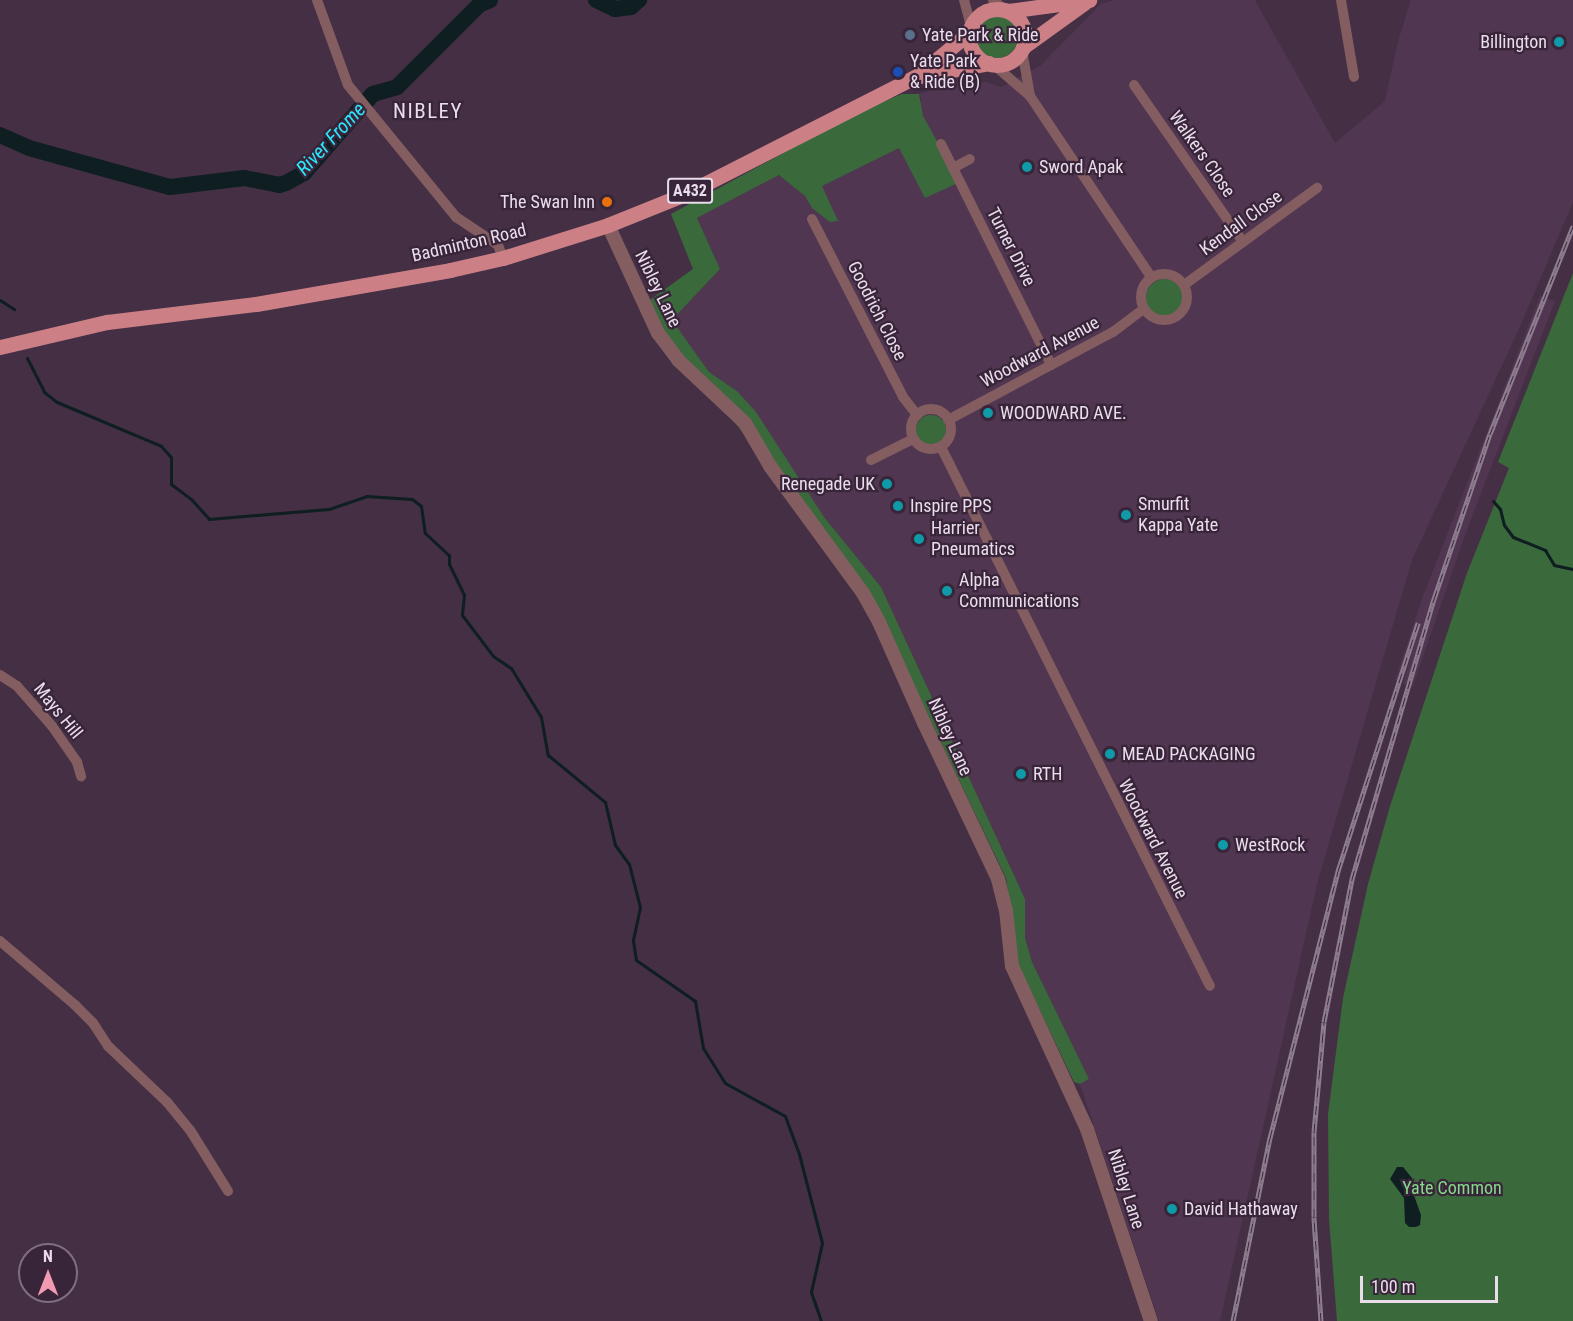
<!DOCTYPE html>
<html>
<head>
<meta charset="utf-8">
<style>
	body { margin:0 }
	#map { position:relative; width:1573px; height:1321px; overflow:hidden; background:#442f45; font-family:"Roboto Condensed",sans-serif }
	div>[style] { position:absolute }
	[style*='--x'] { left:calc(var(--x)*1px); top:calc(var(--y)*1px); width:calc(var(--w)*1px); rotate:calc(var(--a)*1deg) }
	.built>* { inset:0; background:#503651 }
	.green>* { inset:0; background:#3a693c }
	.round { border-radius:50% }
	.water>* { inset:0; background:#0e1e21 }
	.stream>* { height:3px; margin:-1.5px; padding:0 1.5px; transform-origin:1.5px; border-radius:1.5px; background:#0e1e21 }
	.river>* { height:16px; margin:-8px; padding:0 8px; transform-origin:8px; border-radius:8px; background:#0e1e21 }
	.minor>* { height:10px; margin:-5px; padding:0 5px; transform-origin:5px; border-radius:5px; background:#835d60 }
	.minor>.ring { margin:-5px; padding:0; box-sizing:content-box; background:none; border:10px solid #835d60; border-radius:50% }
	.tertiary>* { height:14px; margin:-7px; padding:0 7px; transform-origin:7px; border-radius:7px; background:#835d60 }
	.primary>* { height:15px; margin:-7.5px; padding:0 7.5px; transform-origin:7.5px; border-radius:7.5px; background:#cc8086 }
	.primary>.ring { margin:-7.5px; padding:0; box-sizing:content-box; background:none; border:15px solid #cc8086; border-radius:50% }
	.rail>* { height:5px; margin-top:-2.5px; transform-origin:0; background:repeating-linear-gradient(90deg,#39253a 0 9px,#8f7e90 0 18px); box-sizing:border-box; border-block:2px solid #8f7e90 }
	.dots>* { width:16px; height:16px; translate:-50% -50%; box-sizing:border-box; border:3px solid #39253a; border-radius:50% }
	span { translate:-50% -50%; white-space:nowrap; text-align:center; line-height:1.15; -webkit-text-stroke:4.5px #39253a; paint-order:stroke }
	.shield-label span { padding:2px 4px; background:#39253a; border:2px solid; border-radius:4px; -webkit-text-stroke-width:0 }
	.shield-label { font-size:16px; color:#eaddeb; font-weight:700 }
	.poi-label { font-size:18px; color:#eaddeb }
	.left { translate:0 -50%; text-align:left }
	.right { translate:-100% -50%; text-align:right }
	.street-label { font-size:18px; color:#eaddeb }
	.park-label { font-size:18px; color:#84da88 }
	.water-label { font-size:20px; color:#2ae9fe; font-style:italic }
	.quarter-label { font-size:21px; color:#eaddeb; letter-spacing:1.5px }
	.north { position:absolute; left:18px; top:1243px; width:60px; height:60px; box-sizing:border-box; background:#39253a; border:2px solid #806f81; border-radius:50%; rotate:0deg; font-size:16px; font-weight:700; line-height:24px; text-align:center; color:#eaddeb }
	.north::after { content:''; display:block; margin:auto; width:21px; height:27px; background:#f19ab1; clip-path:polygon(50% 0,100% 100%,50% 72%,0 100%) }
	.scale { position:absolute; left:1360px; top:1276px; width:138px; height:27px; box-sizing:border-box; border:3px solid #eaddeb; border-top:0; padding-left:8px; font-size:18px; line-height:21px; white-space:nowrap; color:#eaddeb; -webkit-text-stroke:4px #39253a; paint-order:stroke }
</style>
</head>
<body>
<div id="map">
	<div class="built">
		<div style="clip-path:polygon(1114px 0,1255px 0,1335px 143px,1385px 101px,1398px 41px,1411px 0,1573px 0,1573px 202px,1518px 331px,1412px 560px,1317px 884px,1220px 1321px,1159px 1321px,1080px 1084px,1089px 1079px,1032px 962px,1025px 938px,1025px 899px,881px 587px,824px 517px,737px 391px,709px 372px,672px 320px,720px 269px,697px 218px,922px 100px,919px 94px,950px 83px,986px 82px,1001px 87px,1040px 66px,1101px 4px)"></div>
		<div style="clip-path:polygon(1540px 296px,1555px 301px,1465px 535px,1413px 686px,1403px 684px,1419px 628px,1400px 682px,1395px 680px,1423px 596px)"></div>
	</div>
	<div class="green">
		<div class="round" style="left:976px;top:16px;width:42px;height:42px"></div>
		<div style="clip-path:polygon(902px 94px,919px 94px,923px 116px,960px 182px,925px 198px,899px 148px,822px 186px,838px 221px,830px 222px,812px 208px,805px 196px,779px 175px,697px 218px,720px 269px,672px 320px,709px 372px,737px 391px,756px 412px,824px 517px,881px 587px,1025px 899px,1025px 938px,1032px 962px,1089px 1079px,1080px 1084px,1074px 1082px,1017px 962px,1006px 878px,867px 588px,655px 323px,647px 302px,693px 269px,671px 214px,861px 111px)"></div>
		<div style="clip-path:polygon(1573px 273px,1573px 1321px,1337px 1321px,1329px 1219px,1328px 1114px,1343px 998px,1368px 884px,1390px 806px,1467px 573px,1509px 468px,1498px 462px)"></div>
		<div class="round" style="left:1146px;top:279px;width:38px;height:38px"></div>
		<div class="round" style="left:916px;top:415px;width:30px;height:30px"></div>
	</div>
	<div class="water">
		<div style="clip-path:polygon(1397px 1167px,1403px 1167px,1412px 1178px,1412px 1190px,1421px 1215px,1420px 1225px,1416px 1227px,1409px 1227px,1405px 1223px,1404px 1198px,1390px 1179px)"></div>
	</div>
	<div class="stream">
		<div style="--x:0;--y:300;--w:17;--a:33"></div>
		<div style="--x:27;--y:358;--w:38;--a:63"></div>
		<div style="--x:44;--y:392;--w:16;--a:38"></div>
		<div style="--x:57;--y:402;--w:113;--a:22.9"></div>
		<div style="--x:161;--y:446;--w:15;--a:48"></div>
		<div style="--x:171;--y:457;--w:27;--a:90"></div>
		<div style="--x:171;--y:484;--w:26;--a:37"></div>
		<div style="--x:192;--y:500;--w:25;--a:48"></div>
		<div style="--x:209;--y:519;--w:120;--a:-4.8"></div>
		<div style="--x:329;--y:509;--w:39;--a:-19"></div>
		<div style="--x:366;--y:496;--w:46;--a:3.7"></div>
		<div style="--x:412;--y:499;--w:11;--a:38"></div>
		<div style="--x:421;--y:506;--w:27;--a:82"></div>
		<div style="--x:425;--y:533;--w:33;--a:43"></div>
		<div style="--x:449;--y:555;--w:9;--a:90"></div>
		<div style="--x:449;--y:564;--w:34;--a:64"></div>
		<div style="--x:464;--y:595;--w:20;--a:96"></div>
		<div style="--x:462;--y:615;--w:51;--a:52.9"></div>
		<div style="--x:493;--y:656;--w:22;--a:34"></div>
		<div style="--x:511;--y:668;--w:57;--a:58.5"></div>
		<div style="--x:541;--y:717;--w:39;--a:80"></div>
		<div style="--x:548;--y:755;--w:74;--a:39.5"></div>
		<div style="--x:605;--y:802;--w:44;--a:76.9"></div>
		<div style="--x:615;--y:845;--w:24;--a:54"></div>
		<div style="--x:629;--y:864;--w:44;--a:75.7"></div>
		<div style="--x:640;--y:907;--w:35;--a:102"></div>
		<div style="--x:633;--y:941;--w:19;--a:81"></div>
		<div style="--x:636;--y:960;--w:72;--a:34.8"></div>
		<div style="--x:695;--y:1001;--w:48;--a:80.3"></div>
		<div style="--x:703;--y:1048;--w:41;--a:57.8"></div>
		<div style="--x:725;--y:1083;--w:68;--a:28.8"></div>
		<div style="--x:785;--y:1116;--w:40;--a:69.8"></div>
		<div style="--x:799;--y:1154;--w:92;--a:75.5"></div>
		<div style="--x:822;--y:1243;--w:50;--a:102.7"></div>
		<div style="--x:811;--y:1292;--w:31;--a:71"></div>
		<div style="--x:1493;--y:501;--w:11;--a:49"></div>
		<div style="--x:1500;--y:509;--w:16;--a:76"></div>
		<div style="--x:1504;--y:525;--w:15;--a:53"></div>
		<div style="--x:1513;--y:537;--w:35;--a:22"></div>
		<div style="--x:1545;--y:550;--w:17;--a:59"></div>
		<div style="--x:1554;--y:565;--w:19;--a:12"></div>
	</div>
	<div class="river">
		<div style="--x:596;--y:0;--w:21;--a:25"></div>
		<div style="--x:615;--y:9;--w:16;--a:-7"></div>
		<div style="--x:631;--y:7;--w:11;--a:-41"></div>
		<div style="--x:0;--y:135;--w:32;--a:24"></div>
		<div style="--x:29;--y:148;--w:146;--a:15.5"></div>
		<div style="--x:170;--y:187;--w:75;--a:-6.9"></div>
		<div style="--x:244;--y:178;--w:36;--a:11"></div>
		<div style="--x:279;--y:185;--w:7;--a:-16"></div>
		<div style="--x:286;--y:183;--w:21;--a:-29"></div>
		<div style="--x:304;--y:173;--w:105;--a:-48.9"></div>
		<div style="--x:373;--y:94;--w:25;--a:-16"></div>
		<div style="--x:397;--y:87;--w:116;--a:-45"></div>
		<div style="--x:479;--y:5;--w:12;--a:-24"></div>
	</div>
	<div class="minor">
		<div style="--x:317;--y:0;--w:90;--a:70"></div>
		<div style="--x:348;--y:85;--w:171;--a:50.7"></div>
		<div style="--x:456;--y:217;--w:50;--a:33.7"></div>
		<div style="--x:498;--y:245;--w:14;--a:69"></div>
		<div style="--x:964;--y:0;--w:27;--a:75"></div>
		<div style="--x:993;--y:0;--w:16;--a:40"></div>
		<div style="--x:1341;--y:0;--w:78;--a:80.4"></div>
		<div style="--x:1022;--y:50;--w:47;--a:80.1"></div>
		<div style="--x:993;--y:64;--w:49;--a:40.9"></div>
		<div style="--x:1030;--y:96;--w:218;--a:56.2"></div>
		<div style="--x:1134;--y:85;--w:191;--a:55.2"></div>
		<div style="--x:941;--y:144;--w:247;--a:63.5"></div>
		<div style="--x:953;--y:168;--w:19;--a:-28"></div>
		<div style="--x:812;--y:219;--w:200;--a:62.9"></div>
		<div style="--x:903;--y:397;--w:23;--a:52"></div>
		<div class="ring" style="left:1141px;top:274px;width:36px;height:36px"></div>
		<div style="--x:1184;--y:285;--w:165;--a:-36.1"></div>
		<div class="ring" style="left:911px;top:409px;width:30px;height:30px"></div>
		<div style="--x:948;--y:420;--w:187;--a:-28.1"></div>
		<div style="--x:1113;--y:332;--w:38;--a:-37"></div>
		<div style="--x:941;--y:447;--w:602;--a:63.48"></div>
		<div style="--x:871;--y:460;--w:47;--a:-26.6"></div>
		<div style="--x:0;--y:675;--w:20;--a:33"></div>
		<div style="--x:17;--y:686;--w:53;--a:48.8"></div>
		<div style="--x:52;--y:726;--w:44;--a:55.2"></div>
		<div style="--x:77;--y:762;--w:15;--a:74"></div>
		<div style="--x:0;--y:941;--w:99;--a:40.5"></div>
		<div style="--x:75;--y:1005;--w:25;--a:45"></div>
		<div style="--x:93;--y:1023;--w:27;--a:57"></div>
		<div style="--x:108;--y:1046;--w:81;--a:43.5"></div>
		<div style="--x:167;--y:1102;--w:36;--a:51"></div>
		<div style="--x:190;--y:1130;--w:72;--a:58.1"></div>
	</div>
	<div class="tertiary">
		<div style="--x:608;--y:225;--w:119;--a:65.2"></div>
		<div style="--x:658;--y:333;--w:34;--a:53"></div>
		<div style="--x:678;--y:360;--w:92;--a:43.2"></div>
		<div style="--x:745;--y:423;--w:50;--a:59.8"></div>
		<div style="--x:770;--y:466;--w:157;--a:53.8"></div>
		<div style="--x:863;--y:593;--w:33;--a:61"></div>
		<div style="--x:879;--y:622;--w:111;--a:66"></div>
		<div style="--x:924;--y:723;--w:173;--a:64.6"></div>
		<div style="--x:998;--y:879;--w:32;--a:76"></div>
		<div style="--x:1006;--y:910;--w:56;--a:83.9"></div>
		<div style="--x:1012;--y:966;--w:179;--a:65.3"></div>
		<div style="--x:1087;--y:1129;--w:202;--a:71.6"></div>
	</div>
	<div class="primary">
		<div class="ring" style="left:969px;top:9px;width:41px;height:41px"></div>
		<div style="--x:1008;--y:11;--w:82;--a:-7.7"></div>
		<div style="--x:1023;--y:47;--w:75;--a:-35.8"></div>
		<div style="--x:918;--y:75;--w:67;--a:-39.6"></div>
		<div style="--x:0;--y:347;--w:110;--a:-13.2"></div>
		<div style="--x:107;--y:322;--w:150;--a:-6.9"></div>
		<div style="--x:256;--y:304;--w:197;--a:-9.9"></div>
		<div style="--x:450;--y:270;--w:54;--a:-12.8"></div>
		<div style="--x:503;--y:258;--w:110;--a:-17.4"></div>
		<div style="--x:608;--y:225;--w:83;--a:-21.9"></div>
		<div style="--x:685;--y:194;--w:258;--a:-27"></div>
		<div style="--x:915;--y:77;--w:75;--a:-10.7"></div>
	</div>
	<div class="rail">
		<div style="--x:1233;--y:1321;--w:187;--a:-78.6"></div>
		<div style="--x:1270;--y:1138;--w:276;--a:-75.7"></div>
		<div style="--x:1338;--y:871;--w:261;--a:-72.1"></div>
		<div style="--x:1321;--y:1321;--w:104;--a:-93.9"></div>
		<div style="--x:1314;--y:1217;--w:85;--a:-90"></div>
		<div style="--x:1314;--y:1132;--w:110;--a:-84.8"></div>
		<div style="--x:1324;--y:1022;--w:146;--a:-78.9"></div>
		<div style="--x:1352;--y:879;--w:292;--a:-73.7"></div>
		<div style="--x:1434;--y:599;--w:174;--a:-71.3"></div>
		<div style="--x:1490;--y:434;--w:224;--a:-68.2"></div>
	</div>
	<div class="dots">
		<div style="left:910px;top:35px;background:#5c6f8a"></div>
		<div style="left:1559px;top:42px;background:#0f9aa8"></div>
		<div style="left:898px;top:72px;background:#1a4fb4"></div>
		<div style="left:1027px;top:167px;background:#0f9aa8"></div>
		<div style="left:607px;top:202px;background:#e8710a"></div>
		<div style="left:988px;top:413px;background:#0f9aa8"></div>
		<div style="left:887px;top:484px;background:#0f9aa8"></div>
		<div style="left:898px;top:506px;background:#0f9aa8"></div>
		<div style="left:1126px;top:515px;background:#0f9aa8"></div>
		<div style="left:919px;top:539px;background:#0f9aa8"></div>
		<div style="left:947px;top:591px;background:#0f9aa8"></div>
		<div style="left:1110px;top:754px;background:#0f9aa8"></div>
		<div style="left:1021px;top:774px;background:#0f9aa8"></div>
		<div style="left:1223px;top:845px;background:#0f9aa8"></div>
		<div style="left:1172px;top:1209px;background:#0f9aa8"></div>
	</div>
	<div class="shield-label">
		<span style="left:690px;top:191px">A432</span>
	</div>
	<div class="poi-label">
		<span class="left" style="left:922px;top:35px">Yate Park &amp; Ride</span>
		<span class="right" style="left:1547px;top:42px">Billington</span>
		<span class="left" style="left:910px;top:72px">Yate Park<br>&amp; Ride (B)</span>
		<span class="left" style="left:1039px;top:167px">Sword Apak</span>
		<span class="right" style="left:595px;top:202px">The Swan Inn</span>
		<span class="left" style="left:1000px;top:413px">WOODWARD AVE.</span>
		<span class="right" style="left:875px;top:484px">Renegade UK</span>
		<span class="left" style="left:1138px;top:515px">Smurfit<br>Kappa Yate</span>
		<span class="left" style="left:910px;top:506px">Inspire PPS</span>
		<span class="left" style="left:931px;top:539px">Harrier<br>Pneumatics</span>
		<span class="left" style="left:959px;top:591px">Alpha<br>Communications</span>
		<span class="left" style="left:1122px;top:754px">MEAD PACKAGING</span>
		<span class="left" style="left:1033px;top:774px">RTH</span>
		<span class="left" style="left:1235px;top:845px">WestRock</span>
		<span class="left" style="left:1184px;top:1209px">David Hathaway</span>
	</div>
	<div class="street-label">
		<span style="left:1202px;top:154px;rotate:55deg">Walkers Close</span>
		<span style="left:1241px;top:223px;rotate:-36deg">Kendall Close</span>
		<span style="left:469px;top:243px;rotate:-13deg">Badminton Road</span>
		<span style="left:1011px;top:247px;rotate:63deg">Turner Drive</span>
		<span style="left:658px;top:289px;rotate:64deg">Nibley Lane</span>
		<span style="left:877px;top:311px;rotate:63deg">Goodrich Close</span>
		<span style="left:1040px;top:352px;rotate:-28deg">Woodward Avenue</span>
		<span style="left:58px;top:711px;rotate:51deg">Mays Hill</span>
		<span style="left:950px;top:737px;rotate:66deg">Nibley Lane</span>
		<span style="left:1153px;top:839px;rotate:63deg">Woodward Avenue</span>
		<span style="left:1126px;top:1189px;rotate:72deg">Nibley Lane</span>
	</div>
	<div class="park-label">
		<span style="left:1452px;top:1188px">Yate Common</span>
	</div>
	<div class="water-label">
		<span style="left:331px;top:139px;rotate:-47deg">River Frome</span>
	</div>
	<div class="quarter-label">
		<span style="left:428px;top:111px">NIBLEY</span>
	</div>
	<div class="north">N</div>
	<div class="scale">100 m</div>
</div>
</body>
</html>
